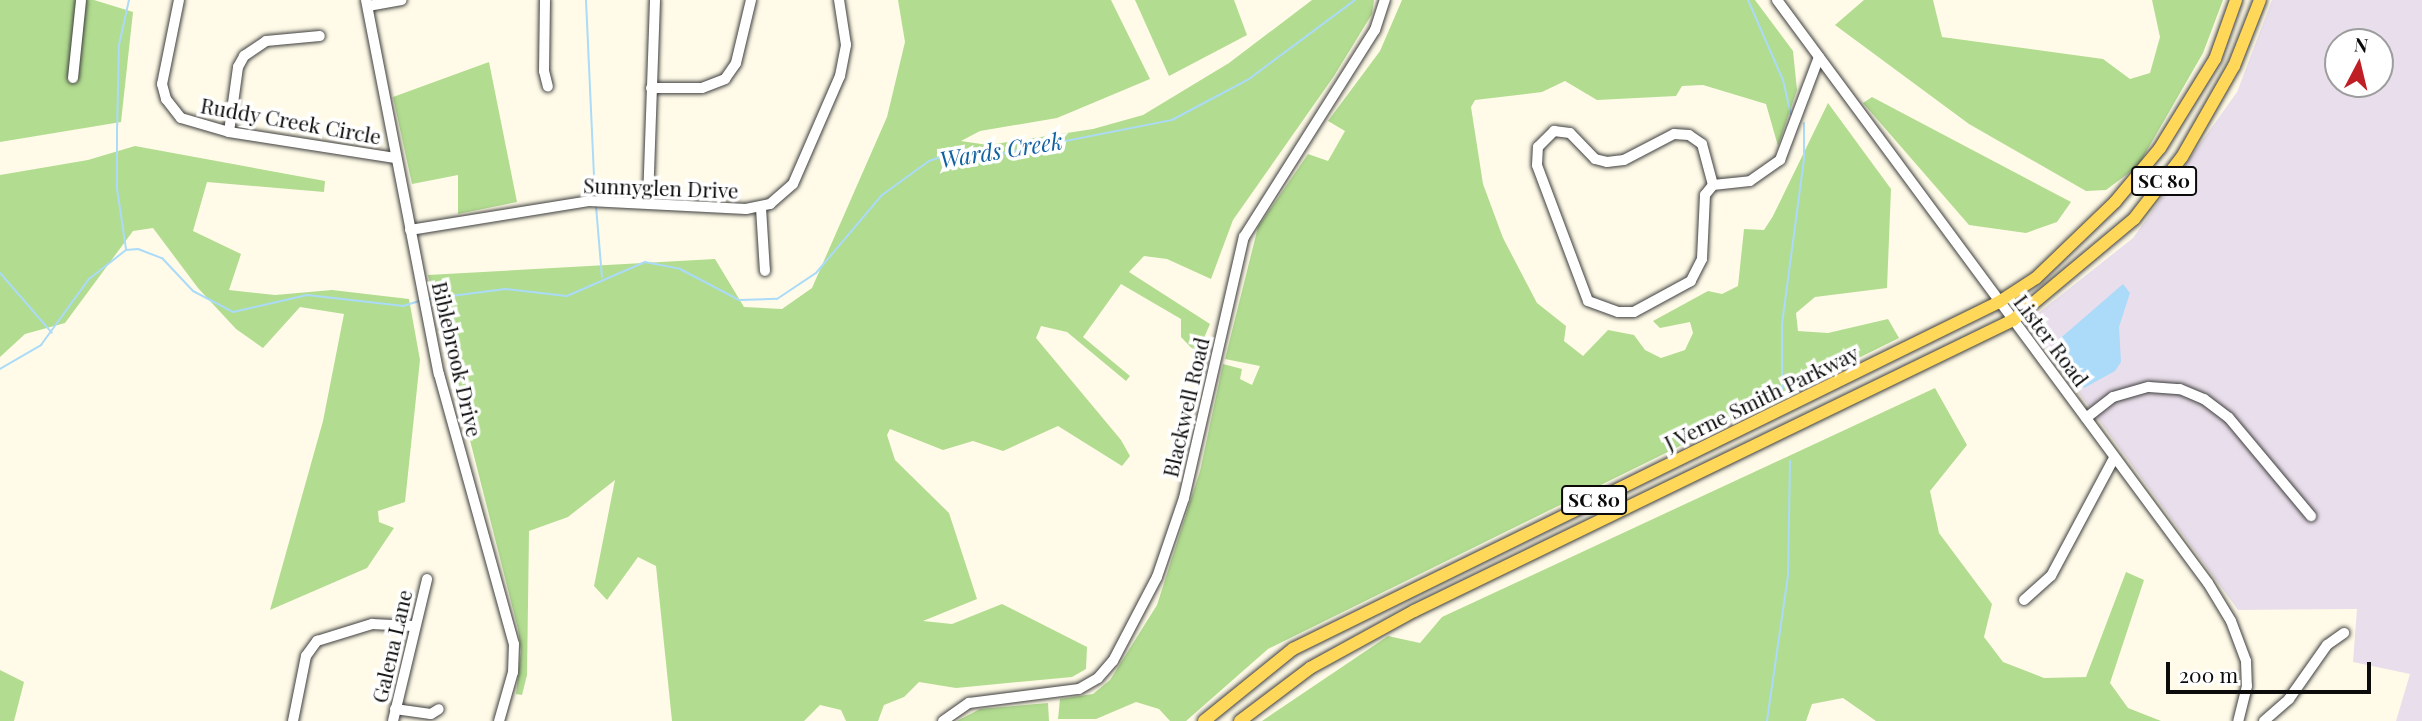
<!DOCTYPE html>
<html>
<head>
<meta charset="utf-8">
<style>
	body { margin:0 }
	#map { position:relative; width:2422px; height:721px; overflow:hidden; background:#fffbe8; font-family:"Playfair Display",serif }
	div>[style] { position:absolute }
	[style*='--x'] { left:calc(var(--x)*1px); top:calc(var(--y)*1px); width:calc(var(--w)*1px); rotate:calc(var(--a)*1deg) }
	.industrial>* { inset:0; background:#e9deeb }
	.forest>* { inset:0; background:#b2dc90 }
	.water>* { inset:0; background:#abdbf9 }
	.stream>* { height:2px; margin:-1px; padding:0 1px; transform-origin:1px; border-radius:1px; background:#abdbf9 }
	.roads { filter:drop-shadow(0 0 2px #3e3e3e) drop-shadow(0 0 2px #3e3e3e) }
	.minor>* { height:10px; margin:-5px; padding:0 5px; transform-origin:5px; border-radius:5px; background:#fff }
	.major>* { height:12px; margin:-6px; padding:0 6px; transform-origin:6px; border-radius:6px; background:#ffd759 }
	span { translate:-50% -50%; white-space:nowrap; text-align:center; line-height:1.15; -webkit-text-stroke:7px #fff; paint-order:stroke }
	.shield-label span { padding:2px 5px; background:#fff; border:2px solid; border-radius:5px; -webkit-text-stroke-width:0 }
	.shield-label { font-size:19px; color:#0b0b0b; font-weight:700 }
	.street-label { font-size:21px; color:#0b0b0b }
	.water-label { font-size:23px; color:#1061a0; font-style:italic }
	.north { position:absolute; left:2324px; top:28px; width:70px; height:70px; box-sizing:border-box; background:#fff; border:2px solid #9d9d9d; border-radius:50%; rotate:7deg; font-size:19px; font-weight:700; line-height:28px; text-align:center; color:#0b0b0b }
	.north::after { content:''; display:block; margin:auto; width:24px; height:32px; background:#c01e25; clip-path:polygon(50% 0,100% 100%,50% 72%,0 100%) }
	.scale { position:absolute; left:2166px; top:662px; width:205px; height:32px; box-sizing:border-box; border:4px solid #0b0b0b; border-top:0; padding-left:9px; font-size:21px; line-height:24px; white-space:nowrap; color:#0b0b0b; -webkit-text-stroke:5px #fff; paint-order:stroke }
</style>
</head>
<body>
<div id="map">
	<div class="industrial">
		<div style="clip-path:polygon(evenodd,2272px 0,2422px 0,2422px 721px,2396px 721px,2410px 674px,2353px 662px,2357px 609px,2238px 610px,2027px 322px,2133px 238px,2237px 92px,2272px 0,2338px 42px,2380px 42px,2380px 84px,2338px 84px,2338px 42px)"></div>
	</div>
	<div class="forest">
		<div style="clip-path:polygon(0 0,94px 0,133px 12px,121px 122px,0 142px)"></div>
		<div style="clip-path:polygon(898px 0,1111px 0,1150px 79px,1057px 118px,980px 131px,961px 141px,988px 145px,1093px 129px,1143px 115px,1229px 63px,1312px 0,1374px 0,1372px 14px,1334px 76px,1233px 220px,1211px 279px,1167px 259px,1144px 256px,1129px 272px,1210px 324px,1197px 354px,1181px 337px,1181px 319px,1121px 284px,1083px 337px,1130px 376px,1126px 381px,1067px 332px,1041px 326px,1036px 338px,1121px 440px,1130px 456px,1122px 466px,1058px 426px,1003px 451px,973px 441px,943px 450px,890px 429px,887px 435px,895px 460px,949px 513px,977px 599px,923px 621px,952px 624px,1002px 604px,1087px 647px,1086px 669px,1072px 677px,956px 688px,919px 682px,904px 697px,884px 705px,878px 721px,846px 721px,841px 710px,820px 705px,804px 721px,672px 721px,656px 566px,638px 557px,607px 600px,594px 586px,615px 480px,568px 517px,529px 531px,527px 675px,522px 695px,516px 694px,521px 651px,518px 629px,428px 275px,715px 259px,744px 307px,782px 309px,812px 288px,887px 117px,905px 42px)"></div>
		<div style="clip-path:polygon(1135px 0,1234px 0,1247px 35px,1169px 76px)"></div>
		<div style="clip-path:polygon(1402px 0,1755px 0,1793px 51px,1797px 90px,1778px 146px,1766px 104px,1703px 85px,1682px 86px,1676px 96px,1597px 100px,1565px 81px,1542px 92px,1475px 100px,1471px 107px,1483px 184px,1503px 238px,1537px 303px,1566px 326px,1564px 341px,1583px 356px,1608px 330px,1634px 335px,1645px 350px,1661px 358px,1685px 350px,1693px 333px,1690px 322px,1660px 328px,1653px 321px,1708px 291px,1722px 294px,1738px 286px,1744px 229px,1764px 230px,1773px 216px,1828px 103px,1891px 189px,1887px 288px,1815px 297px,1796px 313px,1798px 331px,1828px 333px,1888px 319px,1899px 338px,1268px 649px,1186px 721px,1170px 721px,1159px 709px,1136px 702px,1096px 719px,1058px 719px,1060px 699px,1093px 694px,1110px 680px,1157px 605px,1200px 471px,1223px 364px,1242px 369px,1240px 379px,1252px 385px,1260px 366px,1225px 359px,1258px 227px,1308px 154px,1328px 161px,1345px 131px,1328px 121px,1380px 51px)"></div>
		<div style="clip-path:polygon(1864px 0,1933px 0,1942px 37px,2103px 59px,2130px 79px,2150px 73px,2160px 37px,2152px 0,2223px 0,2203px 53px,2138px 166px,2106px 190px,2086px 191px,1969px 124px,1835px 25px)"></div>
		<div style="clip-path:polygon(489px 62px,517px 202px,458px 214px,458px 175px,412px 184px,393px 97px)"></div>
		<div style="clip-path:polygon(1872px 97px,2071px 202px,2057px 222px,2026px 233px,1969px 225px,1863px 103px)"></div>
		<div style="clip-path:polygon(135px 146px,325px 181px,324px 192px,207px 182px,193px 231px,241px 254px,229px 290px,275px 295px,332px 290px,409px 299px,420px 360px,405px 502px,378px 511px,379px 522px,394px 528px,367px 568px,270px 610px,323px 421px,344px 314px,300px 307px,263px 348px,236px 329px,198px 288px,153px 228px,133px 231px,65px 323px,25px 334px,0 357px,0 175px,88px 160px)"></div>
		<div style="clip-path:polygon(1935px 388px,1967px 445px,1930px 491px,1939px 533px,1992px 604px,1984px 637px,2003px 662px,2044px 678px,2086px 677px,2126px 572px,2144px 580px,2110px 683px,2128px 708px,2161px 721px,1876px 721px,1843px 698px,1812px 704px,1806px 721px,1262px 721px,1388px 636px,1420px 643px,1442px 617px)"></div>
		<div style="clip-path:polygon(0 670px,24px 682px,14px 721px,0 721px)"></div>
		<div style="clip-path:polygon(1048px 703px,1049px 721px,957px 721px,980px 709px)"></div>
	</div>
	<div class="water">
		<div style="clip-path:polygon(2123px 284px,2130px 293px,2119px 327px,2121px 362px,2115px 371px,2084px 388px,2064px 362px,2056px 342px)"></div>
	</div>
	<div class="stream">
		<div style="--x:586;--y:0;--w:197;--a:87.4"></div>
		<div style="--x:1748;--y:0;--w:87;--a:66.4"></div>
		<div style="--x:1783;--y:80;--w:35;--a:77"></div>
		<div style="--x:596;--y:206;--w:71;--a:85.2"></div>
		<div style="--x:126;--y:249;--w:61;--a:-98.5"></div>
		<div style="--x:117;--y:189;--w:57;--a:-90"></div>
		<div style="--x:117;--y:132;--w:87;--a:-88.7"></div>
		<div style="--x:119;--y:45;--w:46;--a:-77.5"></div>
		<div style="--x:0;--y:273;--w:79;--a:49.1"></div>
		<div style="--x:428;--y:299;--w:78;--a:-7.4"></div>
		<div style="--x:505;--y:289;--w:62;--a:6.4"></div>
		<div style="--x:567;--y:296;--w:85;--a:-23.6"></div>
		<div style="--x:645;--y:262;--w:36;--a:11"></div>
		<div style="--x:680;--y:269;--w:67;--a:27.7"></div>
		<div style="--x:739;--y:300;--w:38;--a:-2"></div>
		<div style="--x:777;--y:299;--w:47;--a:-33.7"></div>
		<div style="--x:816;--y:273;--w:102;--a:-49.8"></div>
		<div style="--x:882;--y:195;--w:58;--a:-35.9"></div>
		<div style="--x:929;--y:161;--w:18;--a:-19"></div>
		<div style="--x:946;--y:155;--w:44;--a:1.3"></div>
		<div style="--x:990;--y:156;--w:186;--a:-11.2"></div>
		<div style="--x:1172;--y:120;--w:87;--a:-28"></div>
		<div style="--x:1249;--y:79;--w:132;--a:-36.7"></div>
		<div style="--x:0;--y:369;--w:48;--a:-30.3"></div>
		<div style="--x:41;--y:345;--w:82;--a:-54"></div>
		<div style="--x:89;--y:279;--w:47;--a:-38.1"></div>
		<div style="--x:126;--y:250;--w:12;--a:-5"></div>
		<div style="--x:138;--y:249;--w:26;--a:21"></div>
		<div style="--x:162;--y:258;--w:45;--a:46.8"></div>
		<div style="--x:193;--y:291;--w:45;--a:27.7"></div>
		<div style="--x:233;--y:312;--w:76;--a:-12.9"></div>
		<div style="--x:307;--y:295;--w:97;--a:6.5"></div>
		<div style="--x:403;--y:306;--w:17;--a:-17"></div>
		<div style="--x:1782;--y:392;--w:68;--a:-90"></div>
		<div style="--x:1782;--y:324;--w:166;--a:-82.4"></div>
		<div style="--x:1804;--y:159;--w:36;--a:-90"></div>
		<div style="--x:1767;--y:721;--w:147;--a:-81.8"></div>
		<div style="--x:1788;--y:576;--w:115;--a:-89"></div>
	</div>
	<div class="roads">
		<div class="minor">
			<div style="--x:179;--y:0;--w:86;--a:101.4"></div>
			<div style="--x:162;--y:84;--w:16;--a:75"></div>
			<div style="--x:166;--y:99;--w:24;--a:52"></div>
			<div style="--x:181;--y:118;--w:50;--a:16.3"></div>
			<div style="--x:229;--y:132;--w:168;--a:8.9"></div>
			<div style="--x:366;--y:0;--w:381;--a:79"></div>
			<div style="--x:439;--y:374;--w:280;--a:74.5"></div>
			<div style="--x:514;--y:644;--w:28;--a:92"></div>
			<div style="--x:513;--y:672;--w:51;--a:105.9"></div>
			<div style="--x:545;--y:0;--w:71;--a:90.8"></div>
			<div style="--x:544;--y:71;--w:16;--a:76"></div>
			<div style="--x:1777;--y:0;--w:725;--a:53.53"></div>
			<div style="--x:2208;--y:583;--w:44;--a:58.8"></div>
			<div style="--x:2231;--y:621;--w:43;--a:69.4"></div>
			<div style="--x:2246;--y:661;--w:25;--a:88"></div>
			<div style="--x:2247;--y:686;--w:36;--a:104"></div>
			<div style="--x:368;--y:6;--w:34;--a:-10"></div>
			<div style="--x:73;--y:78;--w:78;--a:-84.1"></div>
			<div style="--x:651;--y:88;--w:51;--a:0"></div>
			<div style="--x:702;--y:88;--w:25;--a:-21"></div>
			<div style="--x:725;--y:79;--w:19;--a:-55"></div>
			<div style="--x:736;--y:63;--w:65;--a:-76.6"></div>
			<div style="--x:1554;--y:131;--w:16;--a:7"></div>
			<div style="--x:1570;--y:133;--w:36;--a:46"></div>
			<div style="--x:1595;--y:159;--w:12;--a:14"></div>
			<div style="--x:1607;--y:162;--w:17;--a:-7"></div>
			<div style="--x:1624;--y:160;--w:56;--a:-27.5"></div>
			<div style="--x:1674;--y:134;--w:15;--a:4"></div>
			<div style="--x:1689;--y:135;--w:16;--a:35"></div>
			<div style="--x:1702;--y:144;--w:42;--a:75"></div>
			<div style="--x:1713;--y:185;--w:13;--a:129"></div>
			<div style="--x:1705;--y:195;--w:64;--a:92.7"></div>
			<div style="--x:1702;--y:259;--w:25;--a:117"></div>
			<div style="--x:1691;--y:281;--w:65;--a:151.5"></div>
			<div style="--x:1634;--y:312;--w:16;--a:180"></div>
			<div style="--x:1618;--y:312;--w:32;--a:-160"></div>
			<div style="--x:1588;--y:301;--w:145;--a:-110.6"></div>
			<div style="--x:1537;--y:165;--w:18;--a:-87"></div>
			<div style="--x:1538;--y:147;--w:23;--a:-45"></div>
			<div style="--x:229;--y:132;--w:66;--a:-82.1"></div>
			<div style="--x:238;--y:67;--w:13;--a:-61"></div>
			<div style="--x:244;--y:56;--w:27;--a:-34"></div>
			<div style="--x:266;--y:41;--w:54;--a:-5.3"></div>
			<div style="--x:1713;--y:185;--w:37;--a:-6"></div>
			<div style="--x:1750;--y:181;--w:37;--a:-35"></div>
			<div style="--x:1780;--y:160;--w:110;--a:-69.3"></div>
			<div style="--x:648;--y:201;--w:201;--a:-88"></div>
			<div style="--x:761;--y:208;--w:63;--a:86.4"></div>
			<div style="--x:410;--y:230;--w:181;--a:-9.2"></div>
			<div style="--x:589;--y:201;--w:157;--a:2.9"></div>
			<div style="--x:746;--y:209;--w:25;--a:-12"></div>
			<div style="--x:770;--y:204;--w:30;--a:-41"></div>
			<div style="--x:793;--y:184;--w:118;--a:-66.5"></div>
			<div style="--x:840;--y:76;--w:32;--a:-79"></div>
			<div style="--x:846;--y:45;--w:46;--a:-98.8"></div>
			<div style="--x:2086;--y:418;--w:34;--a:-38"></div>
			<div style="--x:2113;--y:397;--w:37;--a:-16"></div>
			<div style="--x:2149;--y:387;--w:31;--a:4"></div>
			<div style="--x:2180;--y:389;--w:26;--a:23"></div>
			<div style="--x:2204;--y:399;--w:31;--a:37"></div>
			<div style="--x:2229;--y:418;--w:128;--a:50.1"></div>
			<div style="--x:2024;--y:600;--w:36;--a:-42"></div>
			<div style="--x:2051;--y:576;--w:132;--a:-61.9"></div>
			<div style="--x:395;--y:709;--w:36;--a:8"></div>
			<div style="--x:431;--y:714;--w:9;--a:-32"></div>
			<div style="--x:293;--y:721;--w:66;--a:-78.7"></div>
			<div style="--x:306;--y:656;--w:19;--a:-54"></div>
			<div style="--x:317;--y:641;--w:58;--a:-17.2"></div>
			<div style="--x:372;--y:624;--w:41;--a:2.8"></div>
			<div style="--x:393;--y:721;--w:146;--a:-76.5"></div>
			<div style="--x:943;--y:721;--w:32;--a:-35"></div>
			<div style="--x:969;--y:703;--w:111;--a:-7.3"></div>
			<div style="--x:1079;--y:689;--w:22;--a:-30"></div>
			<div style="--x:1098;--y:678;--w:23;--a:-49"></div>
			<div style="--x:1113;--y:661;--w:95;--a:-62.4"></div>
			<div style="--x:1157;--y:577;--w:83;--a:-71.1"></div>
			<div style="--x:1184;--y:498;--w:268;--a:-77.1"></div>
			<div style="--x:1244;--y:237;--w:245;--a:-57.7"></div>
			<div style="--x:1375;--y:30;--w:32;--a:-72"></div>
			<div style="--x:2264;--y:721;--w:33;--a:-41"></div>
			<div style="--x:2289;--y:699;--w:66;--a:-54.9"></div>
			<div style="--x:2327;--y:645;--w:21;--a:-35"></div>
		</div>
		<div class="major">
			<div style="--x:1204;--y:721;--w:114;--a:-39"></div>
			<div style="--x:1293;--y:649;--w:787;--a:-26.17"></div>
			<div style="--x:1999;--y:302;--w:44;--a:-33"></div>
			<div style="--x:2036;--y:278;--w:110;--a:-43.9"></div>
			<div style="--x:2115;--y:202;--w:70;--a:-50.2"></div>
			<div style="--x:2160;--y:148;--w:105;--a:-58.3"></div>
			<div style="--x:2215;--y:59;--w:63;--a:-70.4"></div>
			<div style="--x:1240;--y:721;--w:88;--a:-37.1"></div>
			<div style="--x:1310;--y:668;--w:119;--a:-28.7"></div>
			<div style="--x:1414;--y:611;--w:666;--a:-25.91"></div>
			<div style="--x:2013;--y:320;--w:158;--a:-39.9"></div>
			<div style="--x:2134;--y:219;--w:78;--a:-52.3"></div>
			<div style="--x:2182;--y:157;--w:105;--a:-60.3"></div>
			<div style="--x:2234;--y:66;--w:71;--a:-68.5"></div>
		</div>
	</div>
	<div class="shield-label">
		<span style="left:2164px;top:181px">SC 80</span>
		<span style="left:1594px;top:500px">SC 80</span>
	</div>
	<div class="street-label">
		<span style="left:291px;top:120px;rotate:10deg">Ruddy Creek Circle</span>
		<span style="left:661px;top:187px;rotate:2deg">Sunnyglen Drive</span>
		<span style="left:2052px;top:340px;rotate:53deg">Lister Road</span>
		<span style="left:458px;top:359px;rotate:77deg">Biblebrook Drive</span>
		<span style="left:1761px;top:397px;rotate:-26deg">J Verne Smith Parkway</span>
		<span style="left:1185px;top:407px;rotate:-77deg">Blackwell Road</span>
		<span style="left:391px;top:646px;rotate:-77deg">Galena Lane</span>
	</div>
	<div class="water-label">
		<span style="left:1001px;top:150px;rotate:-9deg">Wards Creek</span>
	</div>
	<div class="north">N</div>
	<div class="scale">200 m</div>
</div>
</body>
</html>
